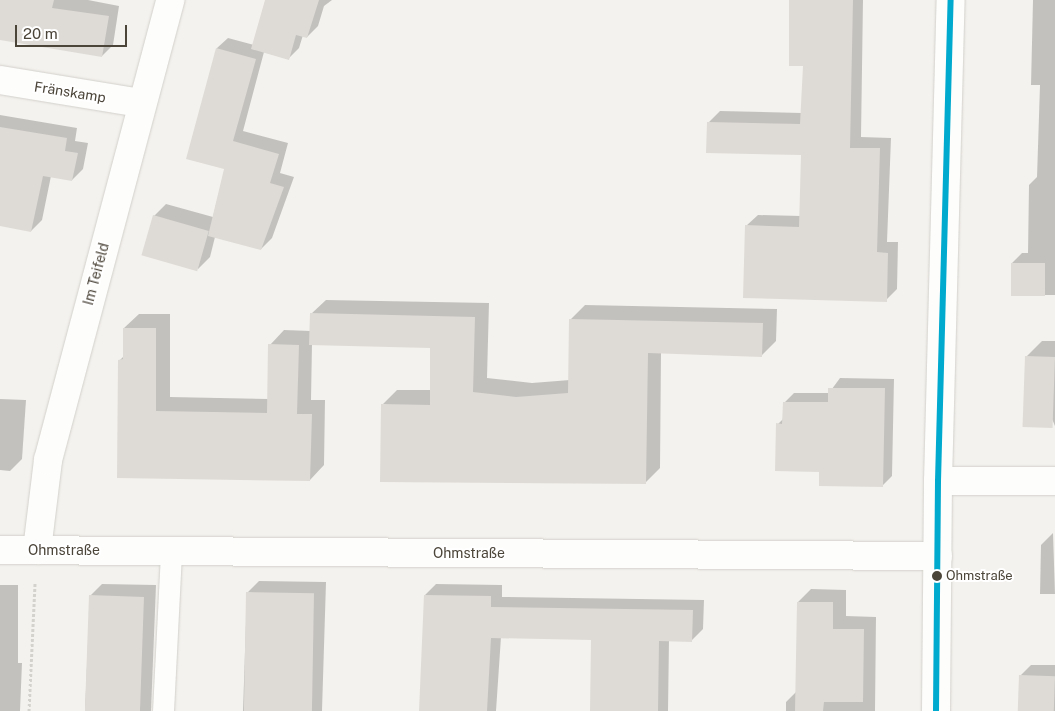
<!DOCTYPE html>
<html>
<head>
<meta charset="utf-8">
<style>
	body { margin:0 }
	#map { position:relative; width:1055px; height:711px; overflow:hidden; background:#f4f2ee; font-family:"Public Sans",sans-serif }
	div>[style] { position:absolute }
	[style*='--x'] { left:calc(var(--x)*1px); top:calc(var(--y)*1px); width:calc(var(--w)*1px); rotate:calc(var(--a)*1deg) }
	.shadow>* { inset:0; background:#0003 }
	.building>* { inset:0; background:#dedbd6; transform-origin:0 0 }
	.path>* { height:3px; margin-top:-1.5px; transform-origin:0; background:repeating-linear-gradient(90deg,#d3d2cc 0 2.5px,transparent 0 5px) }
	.roads { filter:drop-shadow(0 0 1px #d2d0cb) drop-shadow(0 0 1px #d2d0cb) }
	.service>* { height:21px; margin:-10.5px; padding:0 10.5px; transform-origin:10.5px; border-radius:10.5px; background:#fdfdfc }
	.minor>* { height:28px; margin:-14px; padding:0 14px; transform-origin:14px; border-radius:14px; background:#fdfdfc }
	.tertiary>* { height:28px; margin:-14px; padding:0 14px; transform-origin:14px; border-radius:14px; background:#fdfdfc }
	.bus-1>* { height:6px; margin:-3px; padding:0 3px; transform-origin:3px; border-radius:3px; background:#00a9ce }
	.dots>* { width:14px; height:14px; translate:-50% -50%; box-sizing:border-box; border:2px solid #fff; border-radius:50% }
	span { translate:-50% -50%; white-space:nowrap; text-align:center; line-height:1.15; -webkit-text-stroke:4px #fff; paint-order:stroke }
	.bus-label { font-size:13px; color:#4b4439 }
	.left { translate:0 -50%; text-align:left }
	.street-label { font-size:14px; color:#4b4439 }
	.scale { position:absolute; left:15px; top:25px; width:112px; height:22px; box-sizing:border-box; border:2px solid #4b4439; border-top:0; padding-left:6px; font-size:15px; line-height:18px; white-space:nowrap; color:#4b4439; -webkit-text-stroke:4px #fff; paint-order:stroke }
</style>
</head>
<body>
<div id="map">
	<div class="shadow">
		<div style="clip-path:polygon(0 0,88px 0,119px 6px,113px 45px,102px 56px,0 39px)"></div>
		<div style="clip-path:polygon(266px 0,332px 0,324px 6px,318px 26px,307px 37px,303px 35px,299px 48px,288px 59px,264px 52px,243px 131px,288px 143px,280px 173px,294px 177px,272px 238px,261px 249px,215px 237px,210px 257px,198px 269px,154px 216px,166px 204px,213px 217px,225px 168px,187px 158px,217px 48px,228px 38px,254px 45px)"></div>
		<div style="clip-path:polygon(791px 0,863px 0,861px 137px,891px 138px,887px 242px,898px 242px,897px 289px,886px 300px,746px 226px,758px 215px,801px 216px,803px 153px,708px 123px,720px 111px,802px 113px,805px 65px)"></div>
		<div style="clip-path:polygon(1033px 0,1055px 0,1055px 295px,1012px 295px,1012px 263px,1022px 253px,1028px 253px,1029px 185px,1037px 177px,1040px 85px,1031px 85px)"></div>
		<div style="clip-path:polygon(0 115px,77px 128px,75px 141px,88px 143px,83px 169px,72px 180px,51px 176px,42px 220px,31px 231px,0 225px)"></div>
		<div style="clip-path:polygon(326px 300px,489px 303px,487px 378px,532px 383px,570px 380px,570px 320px,585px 305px,777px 309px,776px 341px,761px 356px,661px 352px,660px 468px,645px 483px,383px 404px,397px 390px,431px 390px,431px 346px,312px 344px,311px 400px,325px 400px,324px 465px,310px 480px,118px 477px,120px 360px,124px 356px,124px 328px,139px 314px,170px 314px,170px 397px,269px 399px,270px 345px,284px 330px,311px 331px,311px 314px)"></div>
		<div style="clip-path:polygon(1042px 341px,1055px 341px,1055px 426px,1026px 357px)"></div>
		<div style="clip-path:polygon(840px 378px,894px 379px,892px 476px,882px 486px,820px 470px,778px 424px,784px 418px,784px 403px,794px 393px,829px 393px)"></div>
		<div style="clip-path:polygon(0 399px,26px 400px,22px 459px,10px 471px,0 470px)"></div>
		<div style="clip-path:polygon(1053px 533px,1055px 594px,1040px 594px,1041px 545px)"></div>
		<div style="clip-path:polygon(259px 581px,326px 582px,322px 711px,243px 711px,247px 593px)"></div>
		<div style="clip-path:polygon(102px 584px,156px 585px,151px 711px,85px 711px,90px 596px)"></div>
		<div style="clip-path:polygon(436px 584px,502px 585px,502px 597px,704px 600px,703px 629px,692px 640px,669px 640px,668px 711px,591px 711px,592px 639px,501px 637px,496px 711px,421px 711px,425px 595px)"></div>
		<div style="clip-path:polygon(0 585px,18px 585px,18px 663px,22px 663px,20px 711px,0 711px)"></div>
		<div style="clip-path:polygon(811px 589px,846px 590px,846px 616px,876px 617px,875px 711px,786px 711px,786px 702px,797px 691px,798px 602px)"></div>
		<div style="clip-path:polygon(1031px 665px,1055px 665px,1055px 711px,1019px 711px,1020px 676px)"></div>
	</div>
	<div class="building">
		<div style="clip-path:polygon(0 0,54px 0,52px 8px,109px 16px,102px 57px,0 40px)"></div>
		<div style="clip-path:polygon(265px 0,319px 0,307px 38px,296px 35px,289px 60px,251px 49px)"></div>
		<div style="clip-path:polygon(789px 0,853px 0,850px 148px,880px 148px,877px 252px,888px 253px,887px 302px,743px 298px,745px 225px,799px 227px,801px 155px,706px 153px,707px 122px,800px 124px,803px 66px,789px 66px)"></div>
		<div style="clip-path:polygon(216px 48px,256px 59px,233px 141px,279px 154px,270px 183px,284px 187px,261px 250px,208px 236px,224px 169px,186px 159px)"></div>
		<div style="clip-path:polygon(0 127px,67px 138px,65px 151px,78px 153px,72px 181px,43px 176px,31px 232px,0 226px)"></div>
		<div style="left:153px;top:215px;width:58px;height:42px;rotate:16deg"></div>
		<div style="left:1011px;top:263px;width:34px;height:33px"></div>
		<div style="clip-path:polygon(310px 313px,475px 317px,473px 392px,516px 397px,568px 393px,569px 319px,763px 323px,762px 357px,648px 353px,646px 484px,380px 482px,381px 404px,430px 405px,430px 348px,309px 345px)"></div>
		<div style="clip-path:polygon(123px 328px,156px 328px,156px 411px,267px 413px,268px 344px,299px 345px,297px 414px,312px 414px,310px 481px,117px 478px,118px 360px,123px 359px)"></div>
		<div style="left:1025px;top:356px;width:30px;height:71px;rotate:2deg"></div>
		<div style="clip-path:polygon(828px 388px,885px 388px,883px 487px,819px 486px,819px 472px,775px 471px,776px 423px,782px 424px,783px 402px,828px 402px)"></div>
		<div style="left:246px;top:592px;width:68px;height:119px;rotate:1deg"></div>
		<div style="left:89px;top:595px;width:55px;height:116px;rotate:2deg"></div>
		<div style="clip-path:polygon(424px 595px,491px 596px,491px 607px,693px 610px,692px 642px,659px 641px,658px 711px,590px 711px,591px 640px,491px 638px,487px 711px,419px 711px)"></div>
		<div style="clip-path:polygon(797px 602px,833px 602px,833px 629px,864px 629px,863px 702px,824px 702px,823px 711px,795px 711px)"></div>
		<div style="left:1019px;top:675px;width:36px;height:36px;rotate:2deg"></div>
	</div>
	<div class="path">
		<div style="--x:29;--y:711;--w:128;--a:-87.3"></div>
	</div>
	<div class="roads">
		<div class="service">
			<div style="--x:163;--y:711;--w:160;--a:-87.1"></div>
		</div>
		<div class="minor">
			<div style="--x:0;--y:80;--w:143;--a:9.3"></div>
			<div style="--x:938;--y:481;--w:117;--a:0"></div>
			<div style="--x:0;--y:550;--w:938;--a:0.37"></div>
			<div style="--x:37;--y:550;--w:91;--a:-83"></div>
			<div style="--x:48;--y:460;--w:476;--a:-75.1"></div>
		</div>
		<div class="tertiary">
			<div style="--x:936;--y:711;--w:230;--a:-89.5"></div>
			<div style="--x:938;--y:481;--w:481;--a:-88.5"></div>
		</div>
	</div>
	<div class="bus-1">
		<div style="--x:936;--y:711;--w:230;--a:-89.5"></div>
		<div style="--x:938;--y:481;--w:481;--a:-88.5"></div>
	</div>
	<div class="dots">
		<div style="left:937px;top:576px;background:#4b4439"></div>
	</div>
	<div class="bus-label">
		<span class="left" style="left:946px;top:576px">Ohmstraße</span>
	</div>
	<div class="street-label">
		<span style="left:70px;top:92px;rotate:9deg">Fränskamp</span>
		<span style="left:96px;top:274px;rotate:-75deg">Im Teifeld</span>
		<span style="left:64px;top:550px">Ohmstraße</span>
		<span style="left:469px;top:553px">Ohmstraße</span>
	</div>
	<div class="scale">20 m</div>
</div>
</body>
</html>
